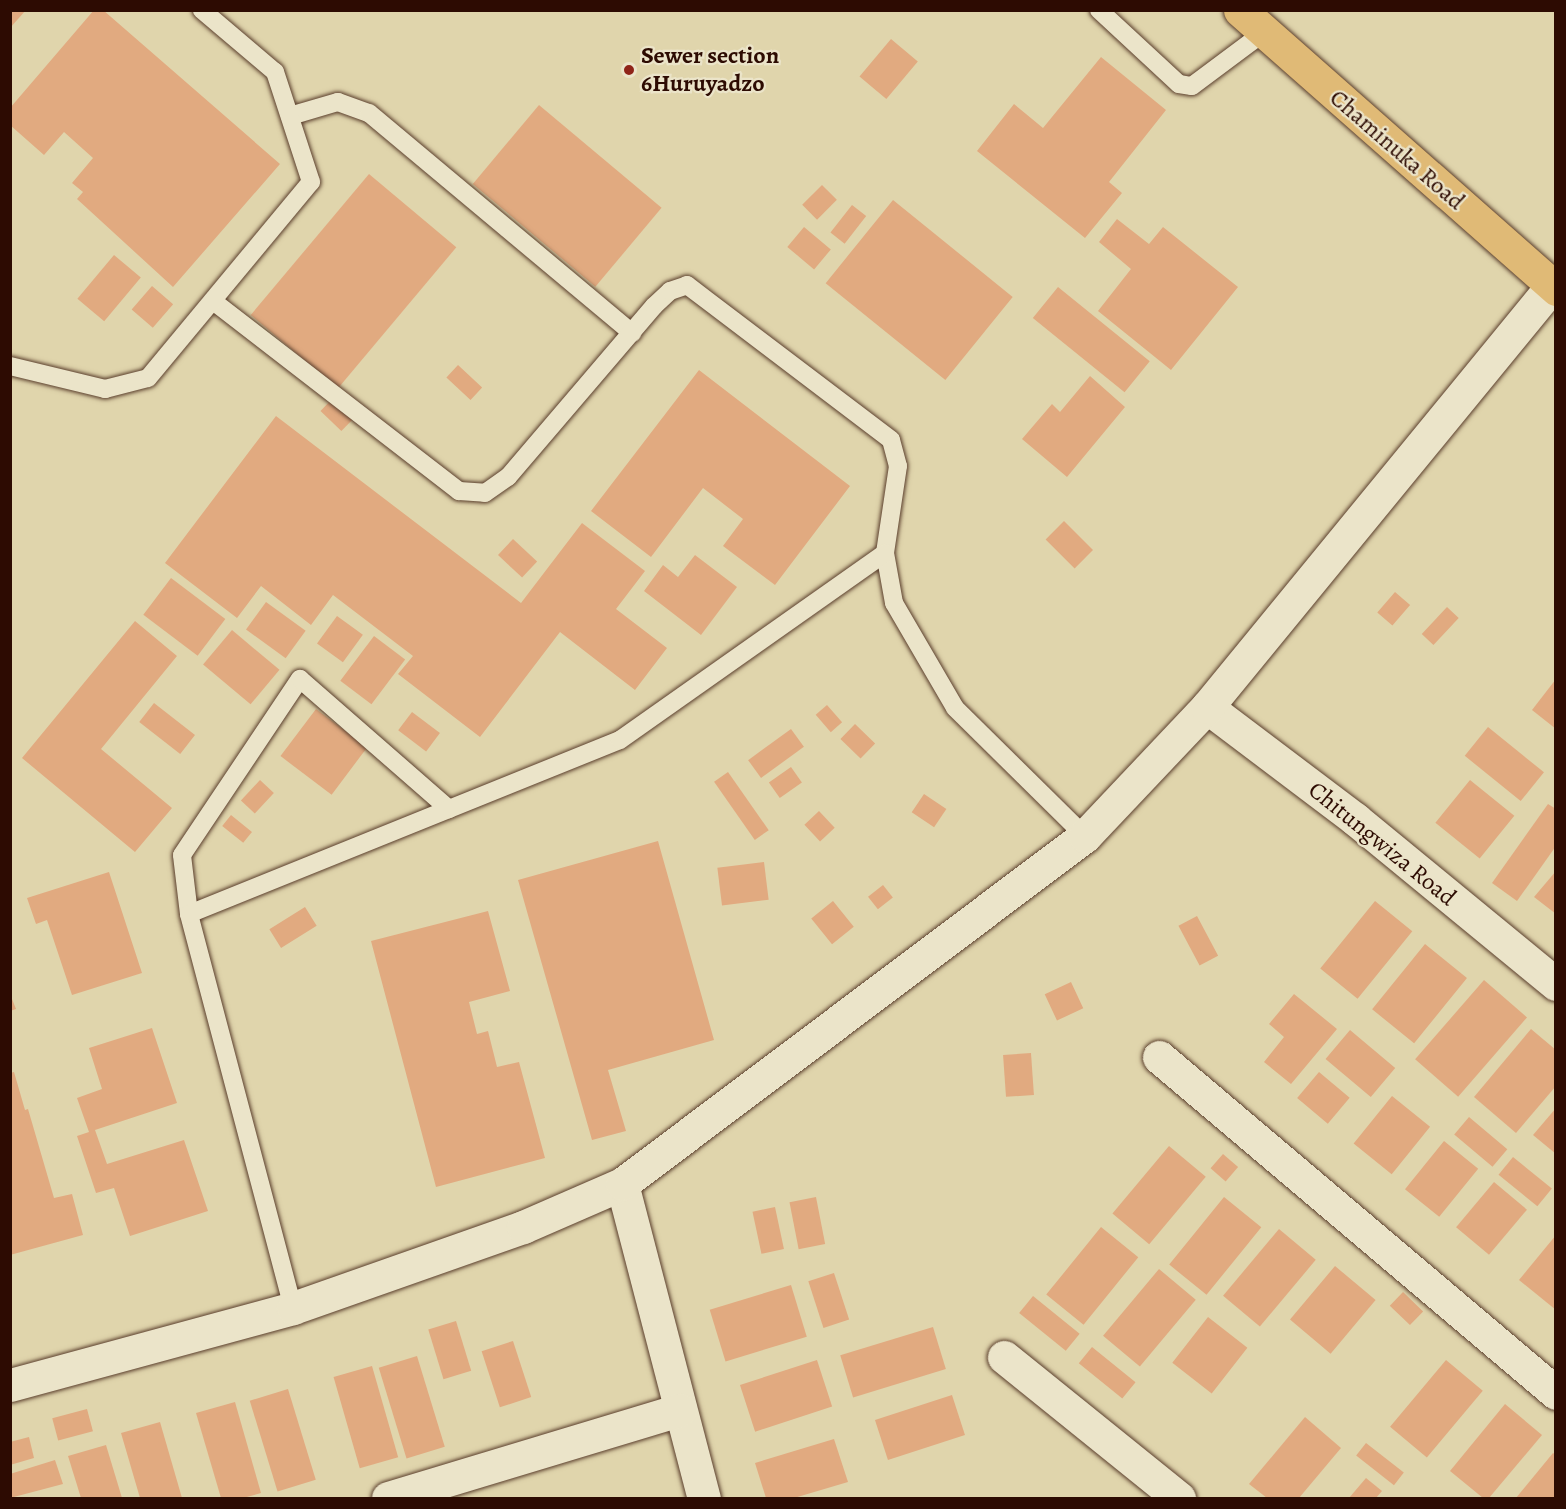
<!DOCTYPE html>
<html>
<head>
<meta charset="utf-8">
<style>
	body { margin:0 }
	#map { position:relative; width:1566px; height:1509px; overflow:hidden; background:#e0d5ac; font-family:Alegreya,serif }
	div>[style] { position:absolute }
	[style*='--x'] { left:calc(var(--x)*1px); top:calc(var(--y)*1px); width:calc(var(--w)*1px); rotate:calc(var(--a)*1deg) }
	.building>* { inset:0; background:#e1aa80; transform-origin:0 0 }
	.roads { filter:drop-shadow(0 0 2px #5a3e2c) drop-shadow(0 0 2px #5a3e2c) }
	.service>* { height:18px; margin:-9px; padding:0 9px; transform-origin:9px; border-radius:9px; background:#ebe4c9 }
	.minor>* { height:33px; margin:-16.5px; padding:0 16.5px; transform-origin:16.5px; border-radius:16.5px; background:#ebe4c9 }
	.primary>* { height:33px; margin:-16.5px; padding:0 16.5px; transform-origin:16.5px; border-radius:16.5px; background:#e0ba76 }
	.dots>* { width:16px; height:16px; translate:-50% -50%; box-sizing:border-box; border:3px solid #ebe4c9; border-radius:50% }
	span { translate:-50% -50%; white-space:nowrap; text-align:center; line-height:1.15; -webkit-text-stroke:4.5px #ebe4c9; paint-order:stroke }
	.poi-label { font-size:24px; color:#2d0b02; font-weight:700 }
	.left { translate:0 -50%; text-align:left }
	.street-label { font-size:24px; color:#2d0b02 }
	.frame { position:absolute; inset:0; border:12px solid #2d0b02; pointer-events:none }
</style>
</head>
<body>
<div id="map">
	<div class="building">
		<div style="clip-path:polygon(10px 10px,26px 10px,10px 28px)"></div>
		<div style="clip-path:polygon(94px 10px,103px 10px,280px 164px,173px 287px,77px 199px,83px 192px,72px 183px,93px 158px,64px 132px,44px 155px,10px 125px,10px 108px)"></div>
		<div style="left:891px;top:39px;width:35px;height:49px;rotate:40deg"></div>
		<div style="clip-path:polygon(1101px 57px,1166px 110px,1109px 182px,1122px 193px,1085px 238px,977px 151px,1014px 104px,1043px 128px)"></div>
		<div style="left:539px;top:105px;width:160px;height:103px;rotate:40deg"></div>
		<div style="left:369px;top:174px;width:114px;height:184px;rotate:40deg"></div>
		<div style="left:822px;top:185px;width:21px;height:28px;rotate:45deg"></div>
		<div style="left:893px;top:200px;width:154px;height:107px;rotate:39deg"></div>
		<div style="left:852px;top:205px;width:18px;height:35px;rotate:38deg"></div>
		<div style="clip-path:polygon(1117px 219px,1149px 244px,1163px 227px,1238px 287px,1171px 370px,1098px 311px,1131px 269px,1099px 242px)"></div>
		<div style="left:804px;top:227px;width:35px;height:26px;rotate:40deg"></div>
		<div style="left:114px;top:255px;width:35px;height:57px;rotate:40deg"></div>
		<div style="left:152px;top:286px;width:28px;height:31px;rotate:41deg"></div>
		<div style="left:1058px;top:287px;width:118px;height:40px;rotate:39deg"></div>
		<div style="left:458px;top:365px;width:33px;height:17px;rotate:43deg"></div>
		<div style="clip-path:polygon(699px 370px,850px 486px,775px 585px,723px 546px,743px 519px,703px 488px,651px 557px,591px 511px)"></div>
		<div style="clip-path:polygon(1090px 376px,1125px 407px,1067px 477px,1022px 439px,1052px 404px,1060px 412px)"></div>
		<div style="left:333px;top:398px;width:29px;height:18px;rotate:44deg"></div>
		<div style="clip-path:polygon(276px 416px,521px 603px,582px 523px,645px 571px,616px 609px,667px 648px,635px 690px,560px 632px,480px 737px,398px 674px,413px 656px,333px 595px,311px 625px,261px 586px,237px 618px,165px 563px)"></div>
		<div style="left:1064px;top:521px;width:41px;height:26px;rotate:45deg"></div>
		<div style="left:513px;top:539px;width:33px;height:22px;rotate:43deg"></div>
		<div style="clip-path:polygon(695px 555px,737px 587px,701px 635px,644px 591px,663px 565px,678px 577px)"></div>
		<div style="left:171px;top:578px;width:68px;height:46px;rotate:37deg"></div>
		<div style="left:1395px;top:592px;width:20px;height:27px;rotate:41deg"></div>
		<div style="left:266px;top:602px;width:49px;height:34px;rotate:36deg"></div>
		<div style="left:1447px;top:607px;width:16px;height:37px;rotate:43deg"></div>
		<div style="left:337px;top:616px;width:32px;height:34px;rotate:36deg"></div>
		<div style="clip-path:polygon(135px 621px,177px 656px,101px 749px,172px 808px,135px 852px,22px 758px)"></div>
		<div style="left:232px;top:630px;width:62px;height:45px;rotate:40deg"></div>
		<div style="left:374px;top:636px;width:39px;height:56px;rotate:37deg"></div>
		<div style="clip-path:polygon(1556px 679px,1556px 729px,1532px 710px)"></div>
		<div style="left:154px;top:703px;width:52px;height:24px;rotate:38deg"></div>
		<div style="left:827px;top:705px;width:23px;height:15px;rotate:49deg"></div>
		<div style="left:316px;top:709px;width:64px;height:59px;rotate:37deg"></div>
		<div style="left:412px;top:712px;width:35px;height:23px;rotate:37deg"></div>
		<div style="left:855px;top:724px;width:28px;height:21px;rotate:44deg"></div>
		<div style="left:1488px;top:727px;width:72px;height:37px;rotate:39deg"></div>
		<div style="left:791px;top:729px;width:22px;height:53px;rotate:54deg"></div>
		<div style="left:791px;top:767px;width:19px;height:27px;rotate:55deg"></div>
		<div style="left:728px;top:772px;width:71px;height:17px;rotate:55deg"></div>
		<div style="left:260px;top:780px;width:19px;height:28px;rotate:43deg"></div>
		<div style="left:1470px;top:780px;width:57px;height:55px;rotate:39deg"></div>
		<div style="left:924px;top:794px;width:27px;height:22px;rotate:34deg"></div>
		<div style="clip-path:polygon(1548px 804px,1556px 809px,1556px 846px,1517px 901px,1492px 883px)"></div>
		<div style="left:819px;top:811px;width:23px;height:20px;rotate:47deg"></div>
		<div style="left:231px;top:815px;width:27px;height:14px;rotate:39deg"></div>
		<div style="clip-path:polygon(658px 841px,714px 1040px,608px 1070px,626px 1131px,592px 1140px,518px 880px)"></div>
		<div style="left:764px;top:862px;width:38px;height:47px;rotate:83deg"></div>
		<div style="clip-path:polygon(1556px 871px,1556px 914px,1534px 897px)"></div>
		<div style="clip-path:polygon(109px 872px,142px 973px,72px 995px,47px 920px,36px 924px,27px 898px)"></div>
		<div style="left:883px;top:885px;width:16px;height:19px;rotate:52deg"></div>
		<div style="left:833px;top:901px;width:33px;height:28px;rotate:51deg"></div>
		<div style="left:1375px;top:901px;width:48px;height:87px;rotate:39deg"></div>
		<div style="left:305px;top:907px;width:22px;height:42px;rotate:58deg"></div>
		<div style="clip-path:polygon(488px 911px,510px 991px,469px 1002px,477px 1034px,488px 1031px,497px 1067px,519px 1062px,545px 1158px,436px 1187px,371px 941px)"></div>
		<div style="left:1197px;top:916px;width:45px;height:21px;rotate:62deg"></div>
		<div style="left:1425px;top:944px;width:54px;height:84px;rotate:39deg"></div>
		<div style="left:1484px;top:980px;width:57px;height:105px;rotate:41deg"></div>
		<div style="left:1071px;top:982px;width:29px;height:29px;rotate:65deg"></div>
		<div style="clip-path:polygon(10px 994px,16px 1009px,10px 1011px)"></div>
		<div style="clip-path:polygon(1294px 994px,1337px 1029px,1291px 1084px,1264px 1062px,1284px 1037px,1269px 1024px)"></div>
		<div style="clip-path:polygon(152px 1028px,177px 1103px,95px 1130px,107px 1164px,184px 1140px,208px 1211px,130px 1236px,114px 1188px,96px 1193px,77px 1136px,89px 1132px,77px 1098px,102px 1089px,89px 1048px)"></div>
		<div style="clip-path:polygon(1531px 1029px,1556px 1050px,1556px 1086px,1516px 1133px,1474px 1097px)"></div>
		<div style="left:1350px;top:1030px;width:59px;height:38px;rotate:40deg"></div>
		<div style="left:1031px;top:1053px;width:42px;height:28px;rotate:86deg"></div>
		<div style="clip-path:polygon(14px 1072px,25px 1110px,28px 1109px,54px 1198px,72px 1194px,83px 1235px,10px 1255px,10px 1073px)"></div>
		<div style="left:1319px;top:1072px;width:40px;height:34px;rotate:40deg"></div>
		<div style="left:1392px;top:1096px;width:49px;height:61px;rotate:39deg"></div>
		<div style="clip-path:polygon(1556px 1108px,1556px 1154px,1533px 1135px)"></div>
		<div style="left:1469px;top:1117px;width:50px;height:23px;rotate:40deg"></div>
		<div style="left:1444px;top:1141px;width:44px;height:62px;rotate:39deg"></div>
		<div style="left:1169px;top:1146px;width:48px;height:88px;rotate:40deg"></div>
		<div style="left:1223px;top:1154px;width:20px;height:19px;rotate:41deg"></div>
		<div style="left:1513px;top:1157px;width:50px;height:23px;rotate:39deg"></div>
		<div style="left:1494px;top:1182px;width:43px;height:59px;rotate:40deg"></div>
		<div style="left:816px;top:1197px;width:48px;height:27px;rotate:79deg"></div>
		<div style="left:1224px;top:1197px;width:48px;height:87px;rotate:39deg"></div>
		<div style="left:775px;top:1207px;width:43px;height:23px;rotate:78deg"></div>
		<div style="left:1101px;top:1227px;width:48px;height:87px;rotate:39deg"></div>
		<div style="left:1279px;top:1229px;width:48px;height:87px;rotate:40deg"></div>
		<div style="clip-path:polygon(1556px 1235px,1556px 1310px,1519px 1280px)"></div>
		<div style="left:1335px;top:1266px;width:53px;height:70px;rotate:40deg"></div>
		<div style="left:1159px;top:1269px;width:48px;height:87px;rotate:40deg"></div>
		<div style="left:834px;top:1273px;width:49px;height:27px;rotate:72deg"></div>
		<div style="left:791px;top:1285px;width:54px;height:85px;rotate:73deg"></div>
		<div style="left:1403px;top:1292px;width:28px;height:19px;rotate:44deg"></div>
		<div style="left:1033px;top:1296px;width:60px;height:22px;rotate:39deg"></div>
		<div style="left:1208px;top:1317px;width:50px;height:58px;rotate:38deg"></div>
		<div style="left:456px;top:1321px;width:52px;height:29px;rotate:73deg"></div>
		<div style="left:933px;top:1327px;width:44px;height:97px;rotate:73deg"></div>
		<div style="left:513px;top:1341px;width:59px;height:33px;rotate:72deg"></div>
		<div style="left:1092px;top:1347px;width:56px;height:21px;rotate:39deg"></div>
		<div style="left:417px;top:1356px;width:95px;height:40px;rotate:73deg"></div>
		<div style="left:817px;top:1360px;width:49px;height:81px;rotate:72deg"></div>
		<div style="left:1446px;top:1360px;width:48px;height:87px;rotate:40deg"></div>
		<div style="left:372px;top:1366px;width:95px;height:40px;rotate:74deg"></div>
		<div style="left:288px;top:1389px;width:95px;height:40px;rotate:73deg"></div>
		<div style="left:952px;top:1395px;width:42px;height:81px;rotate:72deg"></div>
		<div style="clip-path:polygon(235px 1402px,261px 1493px,243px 1498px,221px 1498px,196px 1413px)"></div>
		<div style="clip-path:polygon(1505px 1404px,1542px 1435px,1489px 1498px,1483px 1498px,1450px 1471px)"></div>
		<div style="left:87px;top:1409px;width:23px;height:36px;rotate:75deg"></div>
		<div style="clip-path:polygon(1305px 1417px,1341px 1448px,1299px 1498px,1267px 1498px,1249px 1484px)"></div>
		<div style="clip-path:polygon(160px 1422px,182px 1498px,140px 1498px,121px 1433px)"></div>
		<div style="clip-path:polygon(29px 1437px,34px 1458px,10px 1465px,10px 1442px)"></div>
		<div style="clip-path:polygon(834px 1439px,848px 1482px,794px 1498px,766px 1498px,755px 1463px)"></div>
		<div style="left:1366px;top:1443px;width:48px;height:16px;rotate:38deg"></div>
		<div style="clip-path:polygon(106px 1445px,122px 1498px,81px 1498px,68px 1456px)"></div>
		<div style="clip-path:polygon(1553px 1453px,1556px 1455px,1556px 1498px,1516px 1498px)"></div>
		<div style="clip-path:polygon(55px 1460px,63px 1484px,10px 1498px,10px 1474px)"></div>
		<div style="clip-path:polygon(1366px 1478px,1382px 1491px,1376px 1498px,1349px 1498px)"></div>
	</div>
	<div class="roads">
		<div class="service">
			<div style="--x:1099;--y:10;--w:109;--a:42.8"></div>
			<div style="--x:1179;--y:84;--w:13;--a:9"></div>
			<div style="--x:1192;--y:86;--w:89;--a:-36.7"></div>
			<div style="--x:290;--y:116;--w:50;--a:-16.3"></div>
			<div style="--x:338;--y:102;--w:33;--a:20"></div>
			<div style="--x:369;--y:113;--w:343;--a:39.9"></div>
			<div style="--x:213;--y:301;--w:311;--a:37.7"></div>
			<div style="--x:459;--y:491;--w:26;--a:4"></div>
			<div style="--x:485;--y:493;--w:28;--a:-35"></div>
			<div style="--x:508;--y:477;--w:225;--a:-49.5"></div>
			<div style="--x:654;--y:306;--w:22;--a:-43"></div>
			<div style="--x:670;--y:291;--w:18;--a:-19"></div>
			<div style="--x:687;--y:285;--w:256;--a:37.2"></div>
			<div style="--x:891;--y:440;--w:27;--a:75"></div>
			<div style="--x:898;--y:466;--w:88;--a:98.5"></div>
			<div style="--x:885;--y:553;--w:51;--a:79.8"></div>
			<div style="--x:894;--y:603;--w:121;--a:59.8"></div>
			<div style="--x:955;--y:708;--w:182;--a:44.6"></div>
			<div style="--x:10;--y:366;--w:98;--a:13.6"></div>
			<div style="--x:105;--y:389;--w:44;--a:-14.3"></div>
			<div style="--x:148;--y:378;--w:255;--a:-50.3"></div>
			<div style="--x:311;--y:182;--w:116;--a:-108.1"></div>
			<div style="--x:275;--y:72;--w:96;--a:-139.7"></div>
			<div style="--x:189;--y:914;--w:59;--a:-96.8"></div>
			<div style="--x:182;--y:855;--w:212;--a:-56.2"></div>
			<div style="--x:300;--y:679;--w:198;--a:41.1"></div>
			<div style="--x:293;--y:1308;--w:407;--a:-104.8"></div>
			<div style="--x:189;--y:914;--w:465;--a:-22"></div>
			<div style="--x:620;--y:740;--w:324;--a:-35.2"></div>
		</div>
		<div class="minor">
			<div style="--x:1207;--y:707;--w:186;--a:37.1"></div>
			<div style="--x:1355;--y:819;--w:260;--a:39.4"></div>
			<div style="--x:1159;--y:1057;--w:520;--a:40.24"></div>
			<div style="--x:622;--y:1184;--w:325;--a:75.4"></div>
			<div style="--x:1004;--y:1357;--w:225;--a:38.9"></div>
			<div style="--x:10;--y:1385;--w:293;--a:-15.2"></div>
			<div style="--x:293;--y:1308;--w:244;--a:-19.4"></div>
			<div style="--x:523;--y:1227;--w:108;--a:-23.5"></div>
			<div style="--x:622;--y:1184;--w:579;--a:-36.93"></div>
			<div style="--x:1085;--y:836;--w:178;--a:-46.6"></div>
			<div style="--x:1207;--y:707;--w:544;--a:-50.67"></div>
			<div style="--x:388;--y:1498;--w:305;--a:-16.8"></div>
		</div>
		<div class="primary">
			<div style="--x:1240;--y:10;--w:422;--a:41.4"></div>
		</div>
	</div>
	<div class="dots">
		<div style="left:629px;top:70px;background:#8f2418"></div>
	</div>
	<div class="poi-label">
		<span class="left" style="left:641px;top:70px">Sewer section<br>6Huruyadzo</span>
	</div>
	<div class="street-label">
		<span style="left:1397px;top:150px;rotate:41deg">Chaminuka Road</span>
		<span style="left:1382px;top:844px;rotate:39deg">Chitungwiza Road</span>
	</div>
	<div class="frame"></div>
</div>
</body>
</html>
